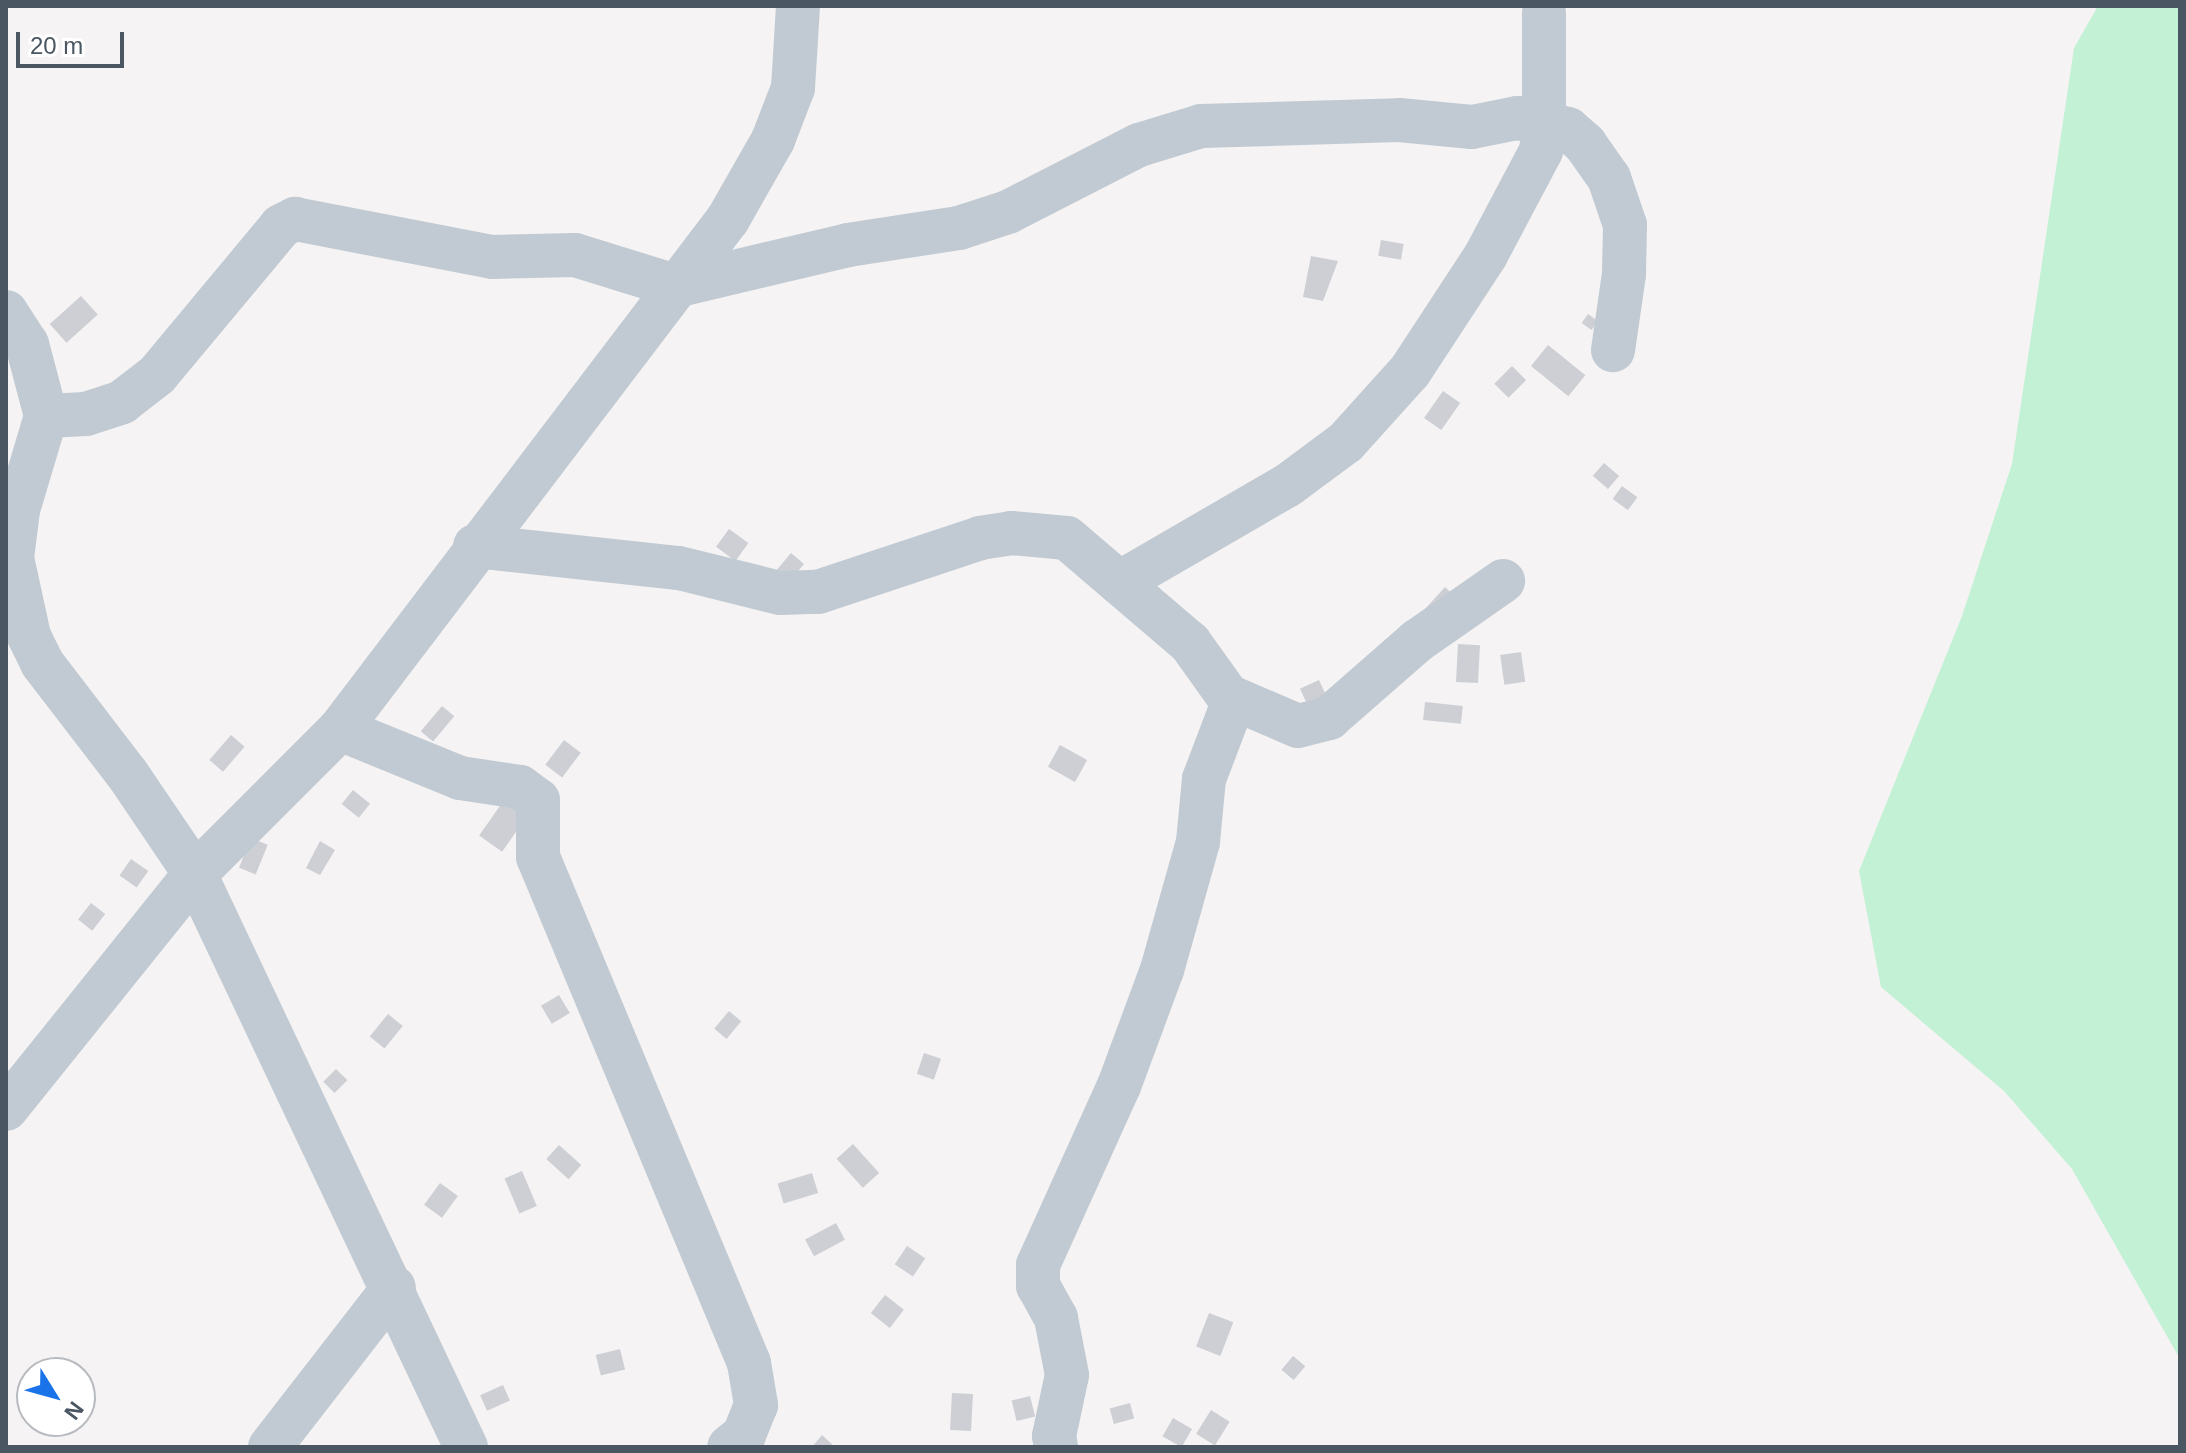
<!DOCTYPE html>
<html>
<head>
<meta charset="utf-8">
<style>
	body { margin:0 }
	#map { position:relative; width:2186px; height:1453px; overflow:hidden; background:#f5f3f3; font-family:Helvetica,sans-serif }
	div>[style] { position:absolute }
	[style*='--x'] { left:calc(var(--x)*1px); top:calc(var(--y)*1px); width:calc(var(--w)*1px); rotate:calc(var(--a)*1deg) }
	.green>* { inset:0; background:#c3f1d5 }
	.building>* { inset:0; background:#cdcfd5; transform-origin:0 0 }
	.minor>* { height:44px; margin:-22px; padding:0 22px; transform-origin:22px; border-radius:22px; background:#c1cad2 }
	span { translate:-50% -50%; white-space:nowrap; text-align:center; line-height:1.15; -webkit-text-stroke:6px #fff; paint-order:stroke }
	.frame { position:absolute; inset:0; border:8px solid #4a5661; pointer-events:none }
	.north { position:absolute; left:16px; top:1357px; width:80px; height:80px; box-sizing:border-box; background:#fff; border:2px solid #b7bbc0; border-radius:50%; rotate:127deg; font-size:22px; font-weight:700; line-height:32px; text-align:center; color:#4a5661 }
	.north::after { content:''; display:block; margin:auto; width:28px; height:36px; background:#1a73e8; clip-path:polygon(50% 0,100% 100%,50% 72%,0 100%) }
	.scale { position:absolute; left:16px; top:32px; width:108px; height:36px; box-sizing:border-box; border:4px solid #4a5661; border-top:0; padding-left:10px; font-size:24px; line-height:28px; white-space:nowrap; color:#4a5661; -webkit-text-stroke:6px #fff; paint-order:stroke }
</style>
</head>
<body>
<div id="map">
	<div class="green">
		<div style="clip-path:polygon(2098px 6px,2180px 6px,2180px 1359px,2072px 1169px,2004px 1091px,1881px 987px,1859px 871px,1962px 616px,2012px 464px,2074px 48px)"></div>
	</div>
	<div class="building">
		<div style="left:1381px;top:240px;width:23px;height:16px;rotate:10deg"></div>
		<div style="clip-path:polygon(1311px 256px,1338px 261px,1323px 301px,1303px 297px)"></div>
		<div style="left:81px;top:296px;width:25px;height:42px;rotate:48deg"></div>
		<div style="left:1588px;top:314px;width:12px;height:11px;rotate:35deg"></div>
		<div style="left:1548px;top:345px;width:48px;height:27px;rotate:39deg"></div>
		<div style="left:1512px;top:366px;width:20px;height:25px;rotate:45deg"></div>
		<div style="left:1443px;top:391px;width:21px;height:33px;rotate:35deg"></div>
		<div style="left:1604px;top:463px;width:20px;height:17px;rotate:41deg"></div>
		<div style="left:1622px;top:486px;width:19px;height:16px;rotate:36deg"></div>
		<div style="left:729px;top:529px;width:24px;height:22px;rotate:36deg"></div>
		<div style="left:791px;top:553px;width:17px;height:33px;rotate:40deg"></div>
		<div style="clip-path:polygon(1445px 587px,1458px 599px,1425px 609px)"></div>
		<div style="left:1458px;top:644px;width:22px;height:38px;rotate:3deg"></div>
		<div style="left:1521px;top:652px;width:30px;height:21px;rotate:82deg"></div>
		<div style="left:1319px;top:680px;width:19px;height:21px;rotate:65deg"></div>
		<div style="left:1425px;top:702px;width:38px;height:18px;rotate:6deg"></div>
		<div style="left:442px;top:706px;width:16px;height:33px;rotate:40deg"></div>
		<div style="left:231px;top:735px;width:18px;height:33px;rotate:41deg"></div>
		<div style="left:564px;top:740px;width:21px;height:31px;rotate:37deg"></div>
		<div style="left:1060px;top:745px;width:31px;height:25px;rotate:29deg"></div>
		<div style="left:353px;top:790px;width:22px;height:18px;rotate:39deg"></div>
		<div style="left:509px;top:793px;width:28px;height:52px;rotate:35deg"></div>
		<div style="left:251px;top:838px;width:18px;height:32px;rotate:22deg"></div>
		<div style="clip-path:polygon(320px 841px,335px 850px,320px 875px,306px 868px)"></div>
		<div style="left:131px;top:859px;width:21px;height:20px;rotate:35deg"></div>
		<div style="left:91px;top:903px;width:18px;height:21px;rotate:38deg"></div>
		<div style="left:559px;top:995px;width:21px;height:21px;rotate:59deg"></div>
		<div style="left:729px;top:1011px;width:16px;height:23px;rotate:40deg"></div>
		<div style="left:388px;top:1014px;width:19px;height:29px;rotate:39deg"></div>
		<div style="left:924px;top:1053px;width:18px;height:22px;rotate:19deg"></div>
		<div style="left:336px;top:1069px;width:16px;height:18px;rotate:45deg"></div>
		<div style="left:853px;top:1144px;width:39px;height:22px;rotate:48deg"></div>
		<div style="left:559px;top:1145px;width:30px;height:19px;rotate:42deg"></div>
		<div style="left:522px;top:1171px;width:38px;height:19px;rotate:67deg"></div>
		<div style="left:812px;top:1173px;width:21px;height:36px;rotate:73deg"></div>
		<div style="left:440px;top:1183px;width:22px;height:27px;rotate:36deg"></div>
		<div style="left:836px;top:1223px;width:19px;height:35px;rotate:62deg"></div>
		<div style="left:907px;top:1246px;width:22px;height:22px;rotate:34deg"></div>
		<div style="left:885px;top:1295px;width:24px;height:23px;rotate:38deg"></div>
		<div style="left:1209px;top:1313px;width:26px;height:36px;rotate:21deg"></div>
		<div style="left:620px;top:1349px;width:21px;height:25px;rotate:76deg"></div>
		<div style="left:1293px;top:1356px;width:16px;height:18px;rotate:40deg"></div>
		<div style="left:503px;top:1385px;width:17px;height:25px;rotate:66deg"></div>
		<div style="left:952px;top:1393px;width:21px;height:37px;rotate:3deg"></div>
		<div style="left:1030px;top:1396px;width:21px;height:19px;rotate:76deg"></div>
		<div style="left:1130px;top:1403px;width:16px;height:21px;rotate:75deg"></div>
		<div style="left:1211px;top:1410px;width:22px;height:28px;rotate:32deg"></div>
		<div style="left:1173px;top:1418px;width:22px;height:21px;rotate:30deg"></div>
		<div style="clip-path:polygon(822px 1435px,835px 1447px,812px 1447px)"></div>
	</div>
	<div class="minor">
		<div style="--x:1544;--y:13;--w:110;--a:90"></div>
		<div style="--x:1544;--y:123;--w:25;--a:14"></div>
		<div style="--x:1568;--y:129;--w:23;--a:41"></div>
		<div style="--x:1585;--y:144;--w:42;--a:54.8"></div>
		<div style="--x:1609;--y:178;--w:50;--a:71.2"></div>
		<div style="--x:1625;--y:225;--w:49;--a:91.2"></div>
		<div style="--x:1624;--y:274;--w:77;--a:98.2"></div>
		<div style="--x:6;--y:312;--w:38;--a:57"></div>
		<div style="--x:27;--y:344;--w:74;--a:75.2"></div>
		<div style="--x:46;--y:416;--w:98;--a:106.6"></div>
		<div style="--x:18;--y:510;--w:48;--a:97.1"></div>
		<div style="--x:12;--y:558;--w:80;--a:77.7"></div>
		<div style="--x:29;--y:636;--w:30;--a:64"></div>
		<div style="--x:42;--y:663;--w:141;--a:52.5"></div>
		<div style="--x:128;--y:775;--w:120;--a:55.9"></div>
		<div style="--x:195;--y:874;--w:634;--a:64.69"></div>
		<div style="--x:46;--y:416;--w:40;--a:-2.9"></div>
		<div style="--x:86;--y:414;--w:38;--a:-18"></div>
		<div style="--x:122;--y:402;--w:44;--a:-37.6"></div>
		<div style="--x:157;--y:375;--w:194;--a:-50.2"></div>
		<div style="--x:281;--y:226;--w:16;--a:-27"></div>
		<div style="--x:295;--y:219;--w:201;--a:10.9"></div>
		<div style="--x:492;--y:257;--w:83;--a:-1.4"></div>
		<div style="--x:575;--y:255;--w:105;--a:17.2"></div>
		<div style="--x:675;--y:286;--w:178;--a:-13.3"></div>
		<div style="--x:848;--y:245;--w:112;--a:-8.7"></div>
		<div style="--x:959;--y:228;--w:52;--a:-18.1"></div>
		<div style="--x:1008;--y:212;--w:147;--a:-27.1"></div>
		<div style="--x:1139;--y:145;--w:65;--a:-17"></div>
		<div style="--x:1201;--y:126;--w:198;--a:-1.7"></div>
		<div style="--x:1399;--y:120;--w:73;--a:5.5"></div>
		<div style="--x:1472;--y:127;--w:46;--a:-11.3"></div>
		<div style="--x:1517;--y:118;--w:27;--a:10"></div>
		<div style="--x:1544;--y:123;--w:28;--a:96"></div>
		<div style="--x:1541;--y:151;--w:118;--a:117.9"></div>
		<div style="--x:1486;--y:255;--w:139;--a:123.2"></div>
		<div style="--x:1410;--y:371;--w:96;--a:132"></div>
		<div style="--x:1346;--y:442;--w:72;--a:143.4"></div>
		<div style="--x:1288;--y:485;--w:195;--a:149.9"></div>
		<div style="--x:475;--y:546;--w:205;--a:6.2"></div>
		<div style="--x:679;--y:568;--w:104;--a:13.9"></div>
		<div style="--x:780;--y:593;--w:38;--a:-2"></div>
		<div style="--x:818;--y:592;--w:171;--a:-18.4"></div>
		<div style="--x:980;--y:538;--w:31;--a:-9"></div>
		<div style="--x:1011;--y:533;--w:56;--a:5.1"></div>
		<div style="--x:1067;--y:538;--w:162;--a:40.5"></div>
		<div style="--x:1190;--y:643;--w:65;--a:54.4"></div>
		<div style="--x:1228;--y:696;--w:76;--a:23.2"></div>
		<div style="--x:1298;--y:726;--w:32;--a:-14"></div>
		<div style="--x:1329;--y:718;--w:117;--a:-41.2"></div>
		<div style="--x:1417;--y:641;--w:105;--a:-34.9"></div>
		<div style="--x:340;--y:729;--w:130;--a:22.2"></div>
		<div style="--x:460;--y:778;--w:61;--a:8.5"></div>
		<div style="--x:520;--y:787;--w:22;--a:36"></div>
		<div style="--x:538;--y:800;--w:57;--a:90"></div>
		<div style="--x:538;--y:857;--w:548;--a:67.36"></div>
		<div style="--x:749;--y:1363;--w:43;--a:80.5"></div>
		<div style="--x:756;--y:1405;--w:32;--a:112"></div>
		<div style="--x:744;--y:1435;--w:19;--a:141"></div>
		<div style="--x:6;--y:1109;--w:302;--a:-51.2"></div>
		<div style="--x:195;--y:874;--w:205;--a:-45"></div>
		<div style="--x:340;--y:729;--w:641;--a:-52.74"></div>
		<div style="--x:728;--y:219;--w:91;--a:-60.3"></div>
		<div style="--x:773;--y:140;--w:56;--a:-69"></div>
		<div style="--x:793;--y:88;--w:82;--a:-86.5"></div>
		<div style="--x:270;--y:1447;--w:202;--a:-52.2"></div>
		<div style="--x:1056;--y:1447;--w:11;--a:-100"></div>
		<div style="--x:1054;--y:1436;--w:62;--a:-78"></div>
		<div style="--x:1067;--y:1375;--w:58;--a:-100.9"></div>
		<div style="--x:1056;--y:1318;--w:37;--a:-119"></div>
		<div style="--x:1038;--y:1286;--w:21;--a:-90"></div>
		<div style="--x:1038;--y:1265;--w:196;--a:-65.7"></div>
		<div style="--x:1119;--y:1086;--w:124;--a:-69.7"></div>
		<div style="--x:1162;--y:970;--w:133;--a:-74.3"></div>
		<div style="--x:1198;--y:842;--w:63;--a:-84.6"></div>
		<div style="--x:1204;--y:779;--w:85;--a:-69.2"></div>
	</div>
	<div class="frame"></div>
	<div class="north">N</div>
	<div class="scale">20 m</div>
</div>
</body>
</html>
